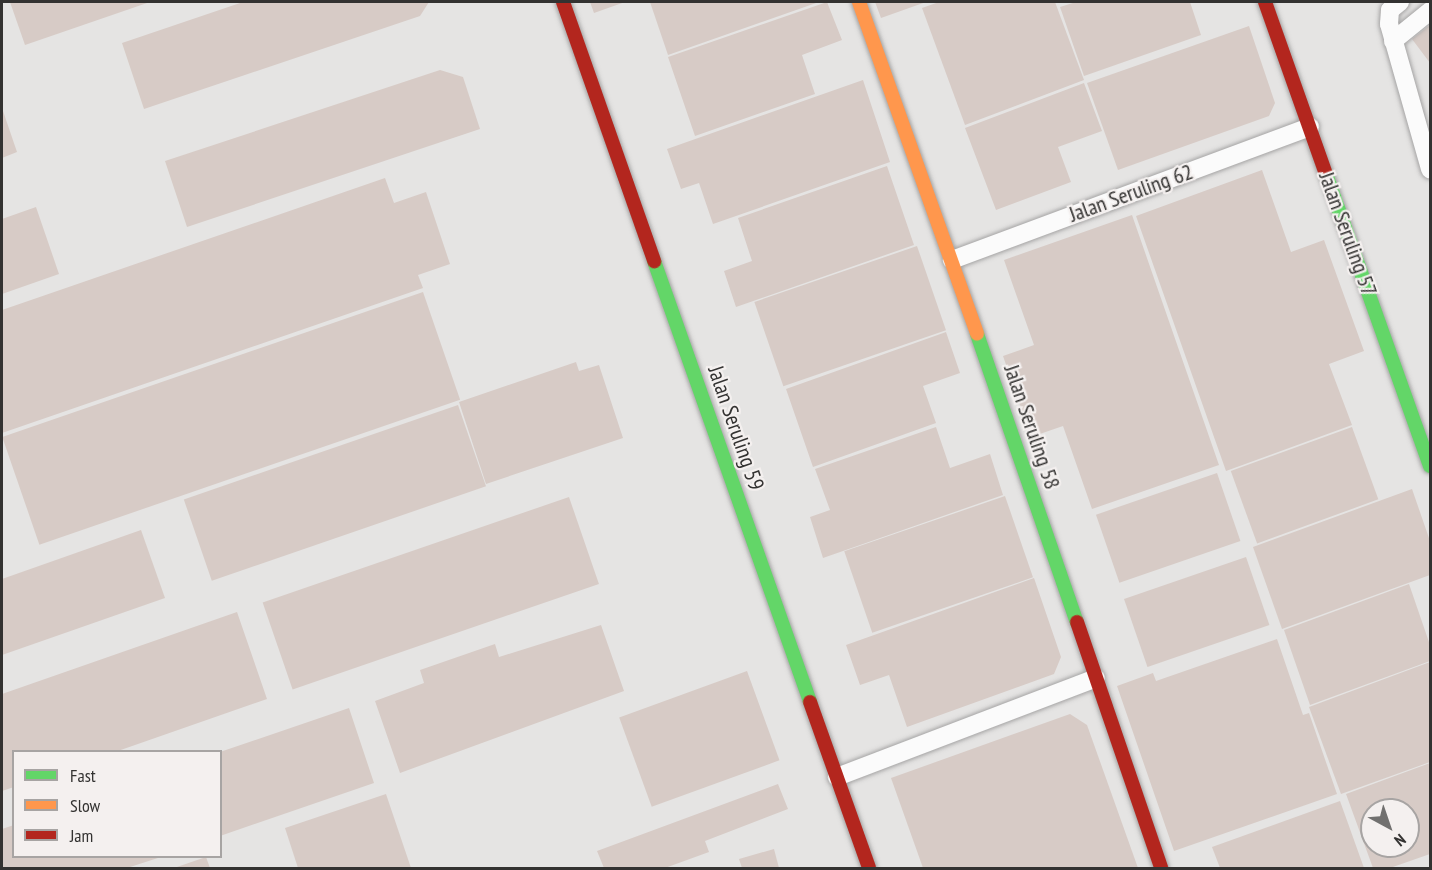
<!DOCTYPE html>
<html>
<head>
<meta charset="utf-8">
<style>
	body { margin:0 }
	#map { position:relative; width:1432px; height:870px; overflow:hidden; background:#e5e4e3; font-family:"PT Sans Narrow",sans-serif }
	div>[style] { position:absolute }
	[style*='--x'] { left:calc(var(--x)*1px); top:calc(var(--y)*1px); width:calc(var(--w)*1px); rotate:calc(var(--a)*1deg) }
	.building>* { inset:0; background:#d7cbc6; transform-origin:0 0 }
	.roads { filter:drop-shadow(0 0 2px #a5a4a4) drop-shadow(0 0 2px #a5a4a4) }
	.street>* { height:18px; margin:-9px; padding:0 9px; transform-origin:9px; border-radius:9px; background:#fbfbfb }
	.fast>* { height:14px; margin:-7px; padding:0 7px; transform-origin:7px; border-radius:7px; background:#63d668 }
	.slow>* { height:14px; margin:-7px; padding:0 7px; transform-origin:7px; border-radius:7px; background:#ff974d }
	.jam>* { height:14px; margin:-7px; padding:0 7px; transform-origin:7px; border-radius:7px; background:#b3261e }
	span { translate:-50% -50%; white-space:nowrap; text-align:center; line-height:1.15; -webkit-text-stroke:4.5px #f4f0ef; paint-order:stroke }
	.street-label { font-size:22px; color:#333231 }
	.frame { position:absolute; inset:0; border:3px solid #333231; pointer-events:none }
	.legend { position:absolute; left:12px; top:750px; width:210px; height:108px; box-sizing:border-box; background:#f4f0ef; border:2px solid #a7a4a3; margin:0; padding:8px 10px; list-style:none; font-size:18px; color:#333231 }
	.legend li { display:flex; align-items:center; gap:12px; height:30px }
	.legend b { width:30px; border:2px solid #a7a4a3 }
	.north { position:absolute; left:1360px; top:798px; width:60px; height:60px; box-sizing:border-box; background:#f4f0ef; border:2px solid #a7a4a3; border-radius:50%; rotate:140deg; font-size:16px; font-weight:700; line-height:24px; text-align:center; color:#333231 }
	.north::after { content:''; display:block; margin:auto; width:21px; height:27px; background:#71706f; clip-path:polygon(50% 0,100% 100%,50% 72%,0 100%) }
</style>
</head>
<body>
<div id="map">
	<div class="building">
		<div style="clip-path:polygon(10px 2px,150px 2px,25px 45px)"></div>
		<div style="clip-path:polygon(243px 2px,429px 2px,420px 16px,144px 109px,122px 43px)"></div>
		<div style="clip-path:polygon(590px 2px,625px 2px,594px 13px)"></div>
		<div style="clip-path:polygon(650px 2px,819px 2px,668px 55px)"></div>
		<div style="clip-path:polygon(827px 2px,842px 40px,802px 55px,815px 94px,695px 136px,668px 57px)"></div>
		<div style="clip-path:polygon(875px 2px,926px 2px,881px 18px)"></div>
		<div style="clip-path:polygon(939px 2px,1055px 2px,1084px 80px,965px 125px,922px 8px)"></div>
		<div style="clip-path:polygon(1076px 2px,1190px 2px,1201px 35px,1084px 76px,1060px 7px)"></div>
		<div style="clip-path:polygon(1430px 25px,1430px 63px,1412px 39px)"></div>
		<div style="clip-path:polygon(1249px 26px,1275px 103px,1269px 116px,1118px 170px,1087px 83px)"></div>
		<div style="clip-path:polygon(440px 70px,463px 77px,480px 129px,187px 227px,165px 161px)"></div>
		<div style="clip-path:polygon(863px 80px,890px 162px,713px 224px,699px 183px,681px 189px,667px 149px)"></div>
		<div style="clip-path:polygon(1084px 83px,1102px 131px,1058px 147px,1071px 182px,996px 210px,965px 128px)"></div>
		<div style="clip-path:polygon(2px 108px,17px 152px,2px 158px)"></div>
		<div style="clip-path:polygon(887px 166px,914px 245px,736px 307px,724px 271px,752px 261px,738px 218px)"></div>
		<div style="clip-path:polygon(1262px 170px,1291px 252px,1324px 240px,1364px 351px,1329px 364px,1352px 425px,1226px 471px,1136px 216px)"></div>
		<div style="clip-path:polygon(385px 178px,394px 203px,426px 192px,450px 264px,418px 275px,423px 288px,2px 433px,2px 310px)"></div>
		<div style="clip-path:polygon(36px 207px,59px 274px,2px 294px,2px 219px)"></div>
		<div style="clip-path:polygon(1132px 215px,1219px 465px,1092px 509px,1063px 426px,1031px 437px,1003px 356px,1034px 345px,1004px 260px)"></div>
		<div style="left:917px;top:246px;width:89px;height:172px;rotate:71deg"></div>
		<div style="left:423px;top:292px;width:114px;height:445px;rotate:71deg"></div>
		<div style="clip-path:polygon(946px 332px,960px 373px,923px 386px,936px 423px,813px 467px,786px 389px)"></div>
		<div style="clip-path:polygon(576px 362px,579px 371px,599px 365px,623px 438px,486px 484px,459px 402px)"></div>
		<div style="left:458px;top:405px;width:86px;height:290px;rotate:71deg"></div>
		<div style="clip-path:polygon(936px 427px,950px 468px,990px 454px,1003px 495px,823px 558px,810px 517px,830px 510px,815px 469px)"></div>
		<div style="left:1352px;top:427px;width:77px;height:129px;rotate:70deg"></div>
		<div style="left:1217px;top:473px;width:72px;height:128px;rotate:71deg"></div>
		<div style="clip-path:polygon(1412px 489px,1430px 541px,1430px 575px,1282px 629px,1253px 547px)"></div>
		<div style="left:1005px;top:496px;width:86px;height:170px;rotate:71deg"></div>
		<div style="left:569px;top:497px;width:92px;height:324px;rotate:71deg"></div>
		<div style="clip-path:polygon(141px 530px,165px 598px,2px 655px,2px 579px)"></div>
		<div style="left:1246px;top:557px;width:72px;height:129px;rotate:71deg"></div>
		<div style="clip-path:polygon(1034px 578px,1061px 657px,1054px 674px,907px 727px,889px 675px,860px 685px,846px 645px)"></div>
		<div style="clip-path:polygon(1409px 584px,1430px 645px,1430px 661px,1310px 705px,1284px 630px)"></div>
		<div style="clip-path:polygon(237px 612px,267px 699px,115px 752px,14px 752px,14px 787px,2px 791px,2px 694px)"></div>
		<div style="clip-path:polygon(601px 625px,624px 691px,400px 773px,375px 701px,424px 683px,420px 670px,495px 644px,499px 657px)"></div>
		<div style="clip-path:polygon(1277px 639px,1303px 715px,1309px 713px,1337px 794px,1174px 851px,1117px 686px,1153px 673px,1156px 681px)"></div>
		<div style="clip-path:polygon(1430px 662px,1430px 762px,1341px 794px,1309px 707px)"></div>
		<div style="left:747px;top:671px;width:95px;height:136px;rotate:70deg"></div>
		<div style="clip-path:polygon(349px 708px,374px 783px,220px 836px,220px 752px)"></div>
		<div style="clip-path:polygon(1070px 714px,1087px 725px,1138px 868px,923px 868px,891px 778px)"></div>
		<div style="clip-path:polygon(evenodd,1430px 763px,1430px 854px,1390px 868px,1373px 868px,1346px 794px,1430px 763px,1372px 810px,1408px 810px,1408px 846px,1372px 846px,1372px 810px)"></div>
		<div style="clip-path:polygon(778px 784px,788px 809px,705px 841px,709px 852px,665px 868px,604px 868px,597px 851px)"></div>
		<div style="clip-path:polygon(386px 794px,411px 868px,298px 868px,285px 828px)"></div>
		<div style="clip-path:polygon(1340px 801px,1364px 868px,1220px 868px,1212px 847px)"></div>
		<div style="clip-path:polygon(14px 825px,14px 856px,161px 857px,127px 868px,2px 868px,2px 829px)"></div>
		<div style="clip-path:polygon(774px 849px,779px 868px,742px 868px,739px 859px)"></div>
		<div style="clip-path:polygon(206px 857px,210px 868px,174px 868px)"></div>
	</div>
	<div class="roads">
		<div class="street">
			<div style="--x:1400;--y:2;--w:13;--a:141"></div>
			<div style="--x:1390;--y:10;--w:14;--a:94"></div>
			<div style="--x:1389;--y:24;--w:151;--a:74.2"></div>
			<div style="--x:1393;--y:41;--w:48;--a:-39"></div>
			<div style="--x:952;--y:260;--w:382;--a:-20.4"></div>
			<div style="--x:837;--y:777;--w:277;--a:-20.9"></div>
		</div>
		<div class="fast">
			<div style="--x:1326;--y:174;--w:310;--a:70.4"></div>
			<div style="--x:654;--y:261;--w:468;--a:70.5"></div>
			<div style="--x:977;--y:334;--w:305;--a:70.9"></div>
		</div>
		<div class="slow">
			<div style="--x:859;--y:2;--w:352;--a:70.4"></div>
		</div>
		<div class="jam">
			<div style="--x:563;--y:2;--w:275;--a:70.6"></div>
			<div style="--x:1265;--y:2;--w:182;--a:70.5"></div>
			<div style="--x:1077;--y:622;--w:260;--a:71.1"></div>
			<div style="--x:810;--y:702;--w:176;--a:70.4"></div>
		</div>
	</div>
	<div class="street-label">
		<span style="left:1131px;top:193px;rotate:-20deg">Jalan Seruling 62</span>
		<span style="left:1348px;top:234px;rotate:70deg">Jalan Seruling 57</span>
		<span style="left:1032px;top:427px;rotate:71deg">Jalan Seruling 58</span>
		<span style="left:736px;top:428px;rotate:71deg">Jalan Seruling 59</span>
	</div>
	<div class="frame"></div>
	<ul class="legend">
	<li><b style="height:8px;background:#63d668"></b>Fast</li>
	<li><b style="height:8px;background:#ff974d"></b>Slow</li>
	<li><b style="height:8px;background:#b3261e"></b>Jam</li>
	</ul>
	<div class="north">N</div>
</div>
</body>
</html>
